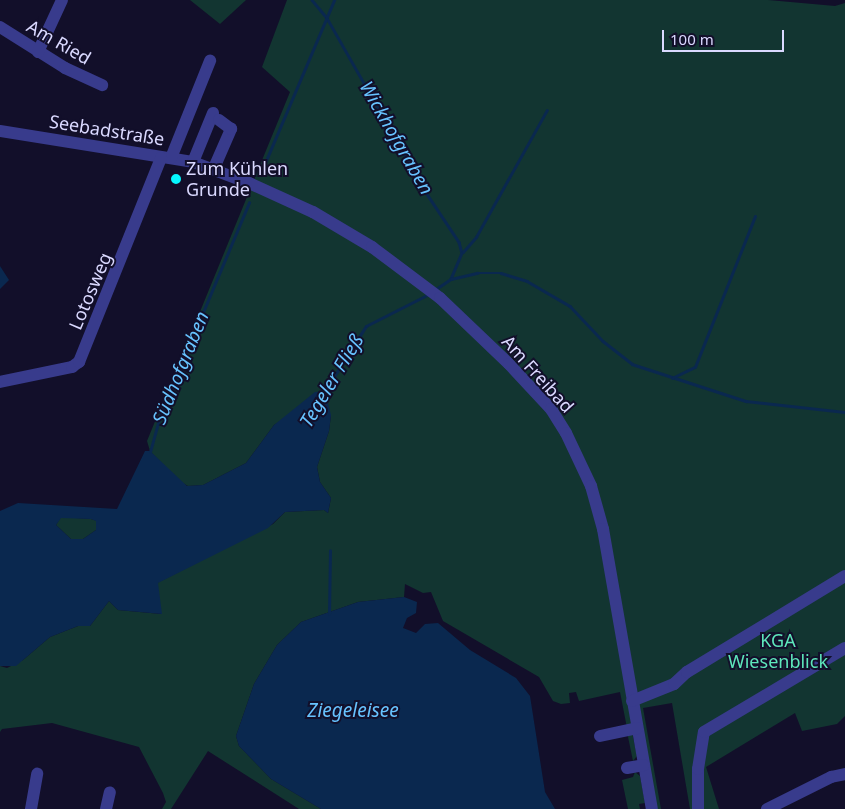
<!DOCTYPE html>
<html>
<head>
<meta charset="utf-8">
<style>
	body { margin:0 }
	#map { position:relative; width:845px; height:809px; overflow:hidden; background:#120f2a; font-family:"Noto Sans",sans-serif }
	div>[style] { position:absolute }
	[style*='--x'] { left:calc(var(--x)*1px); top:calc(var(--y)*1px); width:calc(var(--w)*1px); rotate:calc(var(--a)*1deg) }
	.green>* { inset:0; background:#123531 }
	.water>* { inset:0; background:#0a284f }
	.stream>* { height:2.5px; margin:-1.25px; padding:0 1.25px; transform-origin:1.25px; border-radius:1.25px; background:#0a284f }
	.minor>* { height:12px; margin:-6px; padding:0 6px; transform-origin:6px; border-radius:6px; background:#383b8c }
	.dots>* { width:14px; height:14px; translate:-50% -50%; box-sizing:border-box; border:2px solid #120f2a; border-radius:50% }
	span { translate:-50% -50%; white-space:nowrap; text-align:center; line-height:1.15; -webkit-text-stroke:4px #120f2a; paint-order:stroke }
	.street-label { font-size:18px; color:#dad9ff }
	.poi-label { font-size:18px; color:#dad9ff }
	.left { translate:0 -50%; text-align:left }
	.park-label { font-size:18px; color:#5ee6bb }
	.water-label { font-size:19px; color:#67c3ff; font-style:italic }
	.scale { position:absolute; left:662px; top:30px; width:122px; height:22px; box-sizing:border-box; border:2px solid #dad9ff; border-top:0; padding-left:6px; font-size:15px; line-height:18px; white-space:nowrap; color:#dad9ff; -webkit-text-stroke:4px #120f2a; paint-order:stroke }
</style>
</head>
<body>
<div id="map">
	<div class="green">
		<div style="clip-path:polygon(190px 0,246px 0,220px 24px)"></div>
		<div style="clip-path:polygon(287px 0,768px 0,835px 6px,845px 3px,845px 716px,837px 724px,802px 731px,795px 713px,706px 767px,719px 809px,690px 809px,672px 703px,643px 708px,661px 809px,656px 809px,631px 726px,627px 728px,620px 692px,579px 701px,576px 692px,569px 693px,570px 703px,561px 704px,553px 701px,539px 677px,443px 621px,431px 592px,423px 593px,405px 584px,404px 597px,358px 602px,301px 622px,277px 645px,254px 684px,236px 736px,239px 746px,271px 779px,321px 809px,299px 809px,208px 751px,171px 809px,162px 809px,166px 802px,163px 793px,139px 747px,52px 723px,2px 729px,0 732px,0 666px,7px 668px,23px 660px,50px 637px,78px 626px,90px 626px,109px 601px,118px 610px,161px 614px,157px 583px,273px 524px,285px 512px,324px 510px,328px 513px,331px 498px,320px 482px,317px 467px,329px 431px,331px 415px,295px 411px,274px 425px,246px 463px,203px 485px,188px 486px,176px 479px,150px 451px,147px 441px,290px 92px,262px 67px)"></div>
		<div style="clip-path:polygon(61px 517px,91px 519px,97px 521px,96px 530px,83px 539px,71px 539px,56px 525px)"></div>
		<div style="clip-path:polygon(627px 732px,632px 732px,637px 756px,633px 761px)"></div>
		<div style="clip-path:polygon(635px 772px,640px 776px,645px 803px,639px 804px,640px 809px,628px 809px,622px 780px,633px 777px)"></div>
	</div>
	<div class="water">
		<div style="clip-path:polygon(0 266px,9px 280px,0 289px)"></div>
		<div style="clip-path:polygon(evenodd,325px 391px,331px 415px,329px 431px,317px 467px,320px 482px,331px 498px,328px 513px,324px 510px,285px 512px,268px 528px,158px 583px,162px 614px,118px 610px,109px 601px,90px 626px,78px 626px,50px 637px,16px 666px,0 666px,0 511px,18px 503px,117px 509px,145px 451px,150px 451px,187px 486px,203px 485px,246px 463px,274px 425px,315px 392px,325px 391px,61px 518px,91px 519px,96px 521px,96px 530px,83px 539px,71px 539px,56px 525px,61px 518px)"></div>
		<div style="clip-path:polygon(404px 597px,417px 602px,416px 613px,407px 618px,403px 628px,416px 633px,425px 624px,438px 623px,470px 650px,516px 678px,530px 696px,545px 792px,555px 809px,321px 809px,271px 779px,239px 746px,236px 736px,254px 684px,277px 645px,301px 622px,358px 602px)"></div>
	</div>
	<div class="stream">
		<div style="--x:312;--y:0;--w:23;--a:50"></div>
		<div style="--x:327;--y:18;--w:202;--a:60.4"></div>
		<div style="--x:427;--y:194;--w:58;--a:56.3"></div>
		<div style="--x:459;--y:242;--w:11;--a:75"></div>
		<div style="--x:462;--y:253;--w:28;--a:113"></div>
		<div style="--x:262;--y:170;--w:185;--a:-67"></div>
		<div style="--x:463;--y:252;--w:20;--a:-49"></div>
		<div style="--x:476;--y:237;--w:145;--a:-60.8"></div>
		<div style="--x:436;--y:289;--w:18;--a:-34"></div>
		<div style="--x:451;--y:279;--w:27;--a:-13"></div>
		<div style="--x:477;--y:273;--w:24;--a:0"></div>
		<div style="--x:501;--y:273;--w:27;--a:17"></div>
		<div style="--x:527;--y:281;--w:50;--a:30.2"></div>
		<div style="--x:570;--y:306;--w:48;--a:46.7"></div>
		<div style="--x:603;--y:341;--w:37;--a:38"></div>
		<div style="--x:632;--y:364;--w:120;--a:18"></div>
		<div style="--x:746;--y:401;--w:100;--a:6.3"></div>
		<div style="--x:672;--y:378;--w:25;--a:-26"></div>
		<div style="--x:695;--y:367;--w:162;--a:-68.3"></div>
		<div style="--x:323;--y:394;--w:80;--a:-57.7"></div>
		<div style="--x:366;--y:326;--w:68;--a:-26.9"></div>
		<div style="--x:150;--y:452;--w:41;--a:-74.6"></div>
		<div style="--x:161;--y:412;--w:227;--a:-67.2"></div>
		<div style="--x:329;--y:614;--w:63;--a:-89.1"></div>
	</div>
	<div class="minor">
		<div style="--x:0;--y:27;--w:77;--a:32.2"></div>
		<div style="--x:65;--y:68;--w:41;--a:24.7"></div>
		<div style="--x:38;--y:52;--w:57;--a:-65.2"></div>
		<div style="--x:0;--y:131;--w:195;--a:9.1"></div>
		<div style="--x:193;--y:162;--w:60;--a:20.6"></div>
		<div style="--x:249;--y:183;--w:70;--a:24.4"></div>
		<div style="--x:313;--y:212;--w:69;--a:30.7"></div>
		<div style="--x:372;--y:247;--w:85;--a:36.9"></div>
		<div style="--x:440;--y:298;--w:95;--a:43.7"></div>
		<div style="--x:509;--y:364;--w:62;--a:47"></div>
		<div style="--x:551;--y:409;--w:28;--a:58"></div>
		<div style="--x:566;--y:433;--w:59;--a:64.7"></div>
		<div style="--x:591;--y:486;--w:45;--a:74.4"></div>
		<div style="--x:603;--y:529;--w:284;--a:80.1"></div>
		<div style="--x:171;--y:158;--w:105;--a:-68.1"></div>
		<div style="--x:193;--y:162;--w:53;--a:-67.8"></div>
		<div style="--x:214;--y:168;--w:43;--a:-66.4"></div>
		<div style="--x:231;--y:129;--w:15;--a:-143"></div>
		<div style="--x:0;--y:382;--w:74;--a:-11.8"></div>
		<div style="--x:72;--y:367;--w:9;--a:-36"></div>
		<div style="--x:79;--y:362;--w:220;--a:-68.1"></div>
		<div style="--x:632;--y:701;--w:45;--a:-22"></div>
		<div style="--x:674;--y:684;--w:18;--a:-43"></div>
		<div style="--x:687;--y:672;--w:185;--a:-31.3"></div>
		<div style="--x:600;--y:736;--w:38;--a:-12"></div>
		<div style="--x:627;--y:768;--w:17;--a:-10"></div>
		<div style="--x:31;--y:809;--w:36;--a:-80"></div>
		<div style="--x:106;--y:809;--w:17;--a:-77"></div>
		<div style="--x:698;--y:809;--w:40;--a:-90"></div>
		<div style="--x:698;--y:769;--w:37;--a:-81"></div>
		<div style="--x:704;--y:732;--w:164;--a:-30.8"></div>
		<div style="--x:767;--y:809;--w:72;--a:-26.6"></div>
		<div style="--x:831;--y:777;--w:14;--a:-12"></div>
	</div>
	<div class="dots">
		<div style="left:176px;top:179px;background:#05f7ff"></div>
	</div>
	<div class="street-label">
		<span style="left:59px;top:42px;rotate:30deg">Am Ried</span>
		<span style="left:107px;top:130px;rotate:9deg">Seebadstraße</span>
		<span style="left:90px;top:291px;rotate:-67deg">Lotosweg</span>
		<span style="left:538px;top:374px;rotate:48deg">Am Freibad</span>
	</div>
	<div class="poi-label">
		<span class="left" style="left:186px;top:179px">Zum Kühlen<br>Grunde</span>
	</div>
	<div class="park-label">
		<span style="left:778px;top:651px">KGA<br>Wiesenblick</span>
	</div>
	<div class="water-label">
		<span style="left:396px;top:138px;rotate:60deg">Wickhofgraben</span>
		<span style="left:181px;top:368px;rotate:-68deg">Südhofgraben</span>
		<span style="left:332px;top:381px;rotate:-59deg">Tegeler Fließ</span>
		<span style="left:353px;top:711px">Ziegeleisee</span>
	</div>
	<div class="scale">100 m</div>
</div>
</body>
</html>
